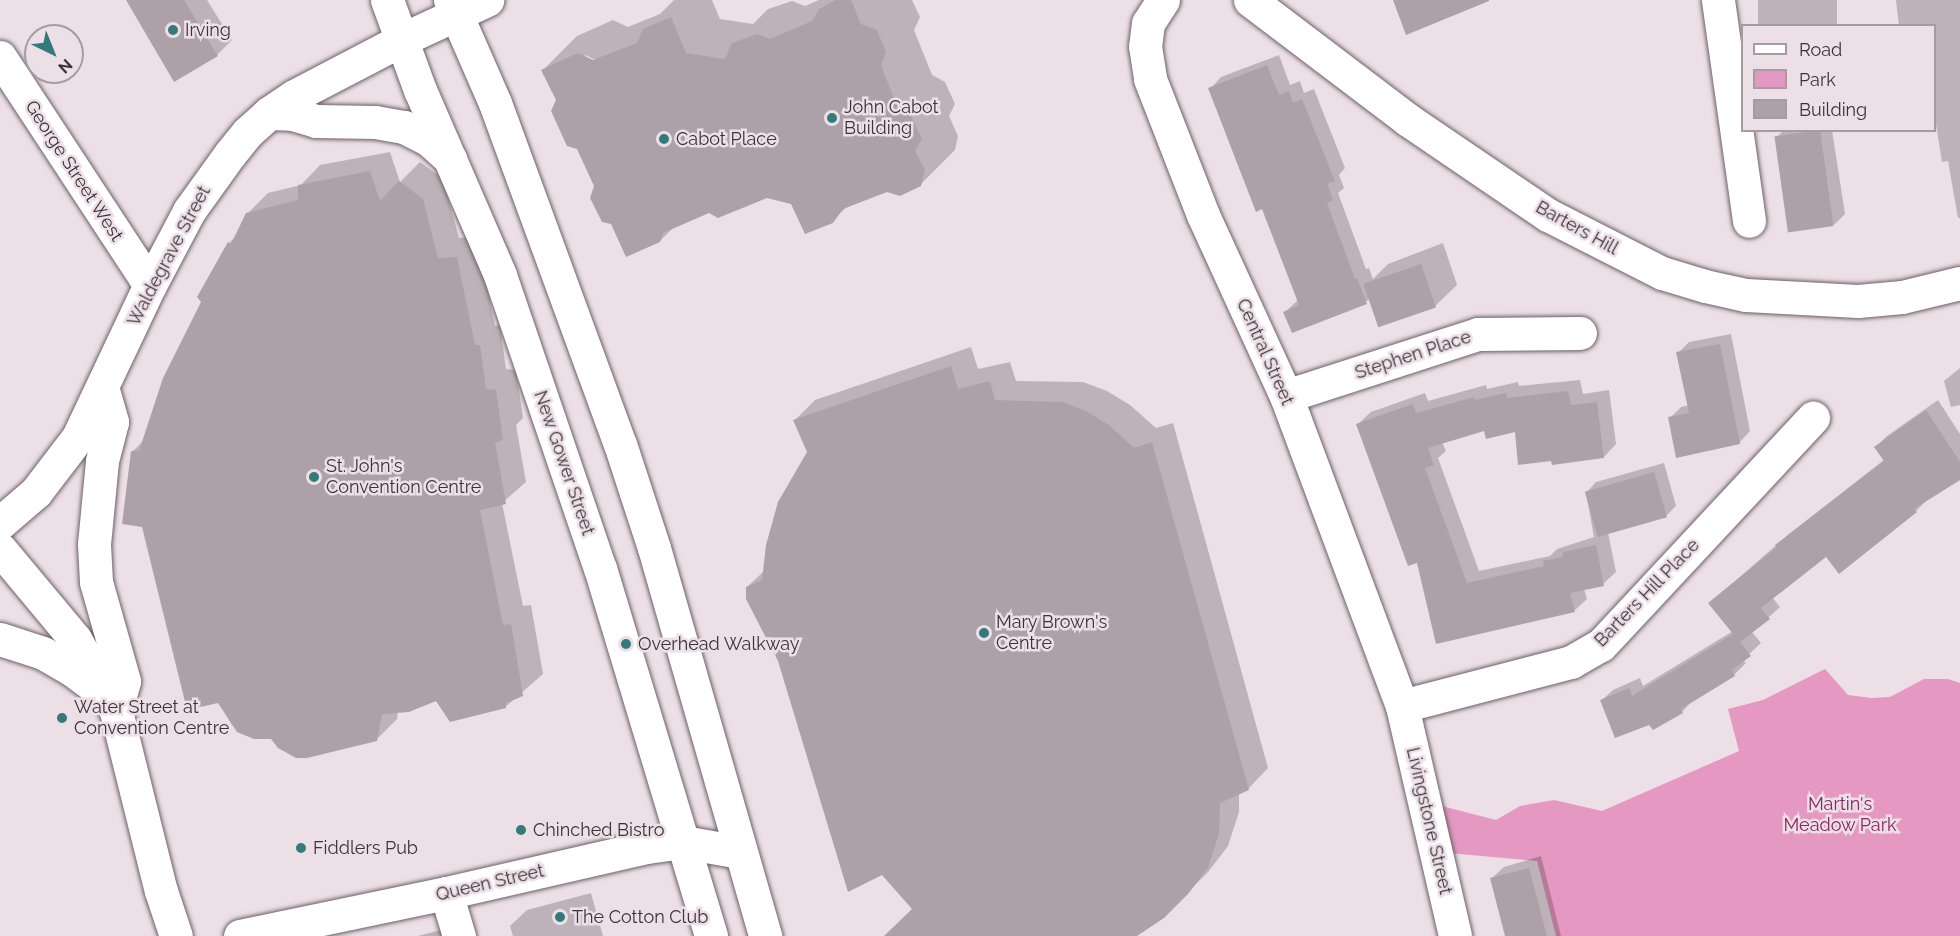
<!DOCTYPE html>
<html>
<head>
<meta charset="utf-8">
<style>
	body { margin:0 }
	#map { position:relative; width:1960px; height:936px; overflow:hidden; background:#eddfe6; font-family:Raleway,sans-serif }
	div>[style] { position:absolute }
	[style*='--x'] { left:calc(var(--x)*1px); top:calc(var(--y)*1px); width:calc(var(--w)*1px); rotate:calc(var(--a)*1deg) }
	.green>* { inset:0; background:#e598c1 }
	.shadow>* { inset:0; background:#0003; transform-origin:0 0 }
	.building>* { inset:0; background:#aea0a7; transform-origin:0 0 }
	.roads { filter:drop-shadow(0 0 2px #6d6167) drop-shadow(0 0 2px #6d6167) }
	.minor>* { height:33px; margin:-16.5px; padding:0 16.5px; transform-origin:16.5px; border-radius:16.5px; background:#fff }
	.major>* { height:33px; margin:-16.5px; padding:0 16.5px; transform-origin:16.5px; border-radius:16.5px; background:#fff }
	.dots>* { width:16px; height:16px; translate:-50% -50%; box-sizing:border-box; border:3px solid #eddfe6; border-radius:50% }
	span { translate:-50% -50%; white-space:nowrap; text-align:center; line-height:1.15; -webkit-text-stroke:5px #eddfe6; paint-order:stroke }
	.poi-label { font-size:18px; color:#3a3437 }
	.left { translate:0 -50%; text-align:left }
	.street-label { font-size:18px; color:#3a3437 }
	.park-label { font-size:18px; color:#8a2564 }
	.legend { position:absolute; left:1741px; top:24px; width:195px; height:108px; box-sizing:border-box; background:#eddfe6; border:2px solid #a59ba0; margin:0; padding:8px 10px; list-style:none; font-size:18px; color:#3a3437 }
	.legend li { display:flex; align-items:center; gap:12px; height:30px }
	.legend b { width:30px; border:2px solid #a59ba0 }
	.north { position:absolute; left:24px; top:24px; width:60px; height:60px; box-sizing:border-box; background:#eddfe6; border:2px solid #a59ba0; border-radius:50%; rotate:137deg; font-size:16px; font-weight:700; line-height:24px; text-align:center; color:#3a3437 }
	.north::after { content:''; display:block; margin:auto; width:21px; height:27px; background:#337b7a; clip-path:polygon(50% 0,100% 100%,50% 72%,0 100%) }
</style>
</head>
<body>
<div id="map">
	<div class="green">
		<div style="clip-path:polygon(1825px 669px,1848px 695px,1872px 698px,1890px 697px,1924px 679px,1948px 679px,1960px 683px,1960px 936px,1556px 936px,1537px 861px,1448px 853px,1430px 803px,1496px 820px,1520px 806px,1554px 800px,1602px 811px,1739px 751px,1728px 709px,1763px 700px)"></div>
	</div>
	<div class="shadow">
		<div style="clip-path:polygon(128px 0,207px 0,232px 40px,217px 55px,174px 80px)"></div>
		<div style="clip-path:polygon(evenodd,674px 0,712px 0,720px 19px,753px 24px,768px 9px,792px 1px,805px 6px,819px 0,912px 0,920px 17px,914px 30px,932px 75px,945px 82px,955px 104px,949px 116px,958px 136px,955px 150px,920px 185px,887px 190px,848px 206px,832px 221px,792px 203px,767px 196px,709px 211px,675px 226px,660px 241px,595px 186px,543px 70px,577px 36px,613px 20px,628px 27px,660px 14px,674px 0,585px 55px,600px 62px,585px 58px,585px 55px)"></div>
		<div style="left:1758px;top:0;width:79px;height:26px"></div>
		<div style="clip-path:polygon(1896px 0,1960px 0,1960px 218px,1958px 218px,1948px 161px,1942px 162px,1934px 112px,1934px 26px,1899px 26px)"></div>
		<div style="clip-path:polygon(1279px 55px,1290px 85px,1300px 81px,1304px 93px,1314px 89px,1345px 168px,1339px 175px,1344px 188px,1338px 193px,1366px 269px,1369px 268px,1373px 279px,1388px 264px,1443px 243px,1457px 285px,1435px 306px,1371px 297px,1366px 302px,1285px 312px,1298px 300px,1263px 207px,1210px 89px,1221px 77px)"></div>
		<div style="clip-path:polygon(1784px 130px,1832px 130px,1845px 214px,1834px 225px,1776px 138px)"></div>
		<div style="clip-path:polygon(390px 152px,400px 182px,420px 162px,443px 179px,459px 238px,477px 237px,495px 326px,500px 325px,506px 369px,516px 370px,523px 418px,516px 425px,526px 482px,502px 503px,523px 606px,531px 605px,543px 674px,505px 707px,436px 699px,398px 711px,397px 719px,376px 740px,271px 738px,246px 735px,232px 725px,219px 702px,132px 452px,145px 439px,229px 243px,237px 235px,247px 214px,268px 193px,301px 185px,320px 165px)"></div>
		<div style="clip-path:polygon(1731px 334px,1750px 431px,1739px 443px,1670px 418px,1681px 407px,1689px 405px,1678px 353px,1689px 342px)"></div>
		<div style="clip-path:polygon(971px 347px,978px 369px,1010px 362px,1016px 381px,1083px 382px,1107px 391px,1130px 405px,1156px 428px,1173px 423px,1268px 768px,1248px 789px,1239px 793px,1239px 812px,1228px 846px,1208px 872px,1163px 917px,1132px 936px,903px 936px,914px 908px,779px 660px,747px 587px,765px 570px,809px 453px,795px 420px,815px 400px)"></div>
		<div style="clip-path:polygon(1960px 368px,1960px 405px,1951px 407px,1944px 381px)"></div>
		<div style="clip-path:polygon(1580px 380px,1583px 394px,1609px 390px,1616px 444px,1604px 457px,1552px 459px,1516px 430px,1485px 429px,1442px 442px,1446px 451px,1438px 458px,1479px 571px,1550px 556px,1557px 549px,1594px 537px,1586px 493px,1596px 482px,1664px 463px,1676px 506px,1666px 516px,1608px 533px,1616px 572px,1603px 584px,1584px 589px,1587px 599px,1574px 611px,1437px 642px,1418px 561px,1358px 424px,1371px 412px,1425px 393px,1428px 401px,1486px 385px,1487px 389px,1518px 382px,1519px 386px)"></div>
		<div style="clip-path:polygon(1938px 400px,1960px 434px,1960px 478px,1927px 500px,1916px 511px,1826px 555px,1772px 597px,1780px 607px,1752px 632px,1761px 643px,1743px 660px,1746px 663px,1734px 675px,1693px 700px,1682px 712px,1650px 723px,1601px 701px,1613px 690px,1640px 678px,1643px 686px,1733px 631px,1710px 603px,1789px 534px,1885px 459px,1876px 447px,1887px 436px)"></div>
		<div style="clip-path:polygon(1541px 856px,1561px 936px,1506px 936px,1491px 879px,1504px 867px)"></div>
		<div style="clip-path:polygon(591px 893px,603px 936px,513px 936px,510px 926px,527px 910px)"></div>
		<div style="clip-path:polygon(452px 927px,454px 936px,418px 936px)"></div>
	</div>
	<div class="building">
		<div style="clip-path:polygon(126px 0,184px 0,218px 56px,174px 82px)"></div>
		<div style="clip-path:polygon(836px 0,851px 0,861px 24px,877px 30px,886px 52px,881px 65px,898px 109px,911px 116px,922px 139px,915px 151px,925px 170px,921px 186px,900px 196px,887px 192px,843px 209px,833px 223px,805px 234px,791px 204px,767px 198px,718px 218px,709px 213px,663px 233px,660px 242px,626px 257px,611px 224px,602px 222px,590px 198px,594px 186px,577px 149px,567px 146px,551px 111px,556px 100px,541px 70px,578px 53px,593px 60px,637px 43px,643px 29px,671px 17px,686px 53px,725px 59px,732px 43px,757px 34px,770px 39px,812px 21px,819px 9px)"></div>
		<div style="clip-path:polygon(1393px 0,1489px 0,1489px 1px,1406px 35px)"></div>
		<div style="clip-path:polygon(1267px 65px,1279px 95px,1289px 91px,1293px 103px,1302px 99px,1335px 181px,1327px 184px,1333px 200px,1327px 203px,1355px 279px,1357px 278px,1367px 304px,1292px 333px,1283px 312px,1299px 305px,1262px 209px,1256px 212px,1208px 88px)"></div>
		<div style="left:1820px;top:130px;width:97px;height:46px;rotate:82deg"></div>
		<div style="clip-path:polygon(370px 171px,380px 201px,399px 181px,423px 199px,438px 258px,457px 257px,475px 345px,480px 345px,486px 389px,496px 390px,503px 440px,495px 443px,506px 504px,480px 510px,503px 625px,511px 624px,523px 696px,506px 703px,506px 708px,450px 722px,436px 701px,409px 712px,382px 714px,377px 741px,307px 758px,296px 758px,278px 748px,271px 739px,254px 739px,237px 732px,218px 703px,187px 710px,142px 527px,122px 524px,131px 451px,139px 451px,163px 378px,201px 302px,197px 297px,228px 242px,231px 244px,246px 213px,298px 200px,298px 185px)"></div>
		<div style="left:1421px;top:264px;width:46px;height:61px;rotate:71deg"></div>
		<div style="clip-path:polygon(1720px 344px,1740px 444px,1676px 458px,1668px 417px,1689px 413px,1676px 352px)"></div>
		<div style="clip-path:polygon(951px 366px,958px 389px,990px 381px,995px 400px,1062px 402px,1086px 411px,1109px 425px,1134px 448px,1152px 442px,1249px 790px,1220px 803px,1219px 833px,1208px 868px,1188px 894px,1164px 918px,1137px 936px,884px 936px,912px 909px,882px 875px,848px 892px,778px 661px,746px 599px,746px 587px,762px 580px,766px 545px,778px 502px,807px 452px,793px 420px)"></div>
		<div style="clip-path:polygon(1568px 391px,1571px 405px,1597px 402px,1604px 458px,1552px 465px,1551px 461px,1518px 465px,1515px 432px,1486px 439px,1484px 431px,1428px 448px,1434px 465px,1425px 468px,1467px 583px,1544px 566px,1543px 561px,1562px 557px,1563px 552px,1596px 545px,1604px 586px,1570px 593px,1575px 612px,1436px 644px,1417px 563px,1408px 566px,1356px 424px,1413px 404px,1416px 413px,1474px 397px,1475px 400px,1506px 393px,1507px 398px)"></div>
		<div style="clip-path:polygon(1926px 410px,1960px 462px,1960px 480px,1914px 509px,1917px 512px,1839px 574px,1826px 557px,1761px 608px,1770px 619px,1740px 642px,1751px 656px,1732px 670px,1735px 676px,1681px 709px,1683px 713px,1653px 730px,1649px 725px,1615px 738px,1600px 700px,1629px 688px,1632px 696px,1733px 634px,1708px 603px,1777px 547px,1775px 545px,1884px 461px,1874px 447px)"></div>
		<div style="left:1654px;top:472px;width:47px;height:72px;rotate:74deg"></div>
		<div style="clip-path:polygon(1529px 868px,1547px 936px,1505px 936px,1490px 878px)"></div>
	</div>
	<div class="roads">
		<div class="minor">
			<div style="--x:1163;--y:0;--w:27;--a:123"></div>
			<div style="--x:1148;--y:23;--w:23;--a:97"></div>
			<div style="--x:1145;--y:46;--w:33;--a:81"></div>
			<div style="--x:1150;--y:79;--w:146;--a:68.7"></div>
			<div style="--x:1203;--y:215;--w:199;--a:65.4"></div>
			<div style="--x:1286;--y:396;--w:331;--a:69.5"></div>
			<div style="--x:1402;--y:706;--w:236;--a:77"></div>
			<div style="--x:1718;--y:0;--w:223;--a:82"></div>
			<div style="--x:0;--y:57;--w:273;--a:56.7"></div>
			<div style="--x:1286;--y:396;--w:202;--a:-17.9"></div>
			<div style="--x:1478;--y:334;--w:102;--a:-0.6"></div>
			<div style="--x:0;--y:549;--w:117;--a:50.2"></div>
			<div style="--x:75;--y:639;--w:83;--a:60.3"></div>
			<div style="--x:116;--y:711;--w:186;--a:76"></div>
			<div style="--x:161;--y:891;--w:47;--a:71.6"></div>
			<div style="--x:1402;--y:706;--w:175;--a:-14.6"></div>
			<div style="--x:1571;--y:662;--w:34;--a:-30"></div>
			<div style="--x:1601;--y:645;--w:311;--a:-47"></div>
			<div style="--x:446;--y:893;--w:45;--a:73.2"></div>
			<div style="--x:240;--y:936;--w:210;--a:-11.8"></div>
			<div style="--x:446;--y:893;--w:206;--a:-12.9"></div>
			<div style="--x:647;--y:847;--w:36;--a:-8"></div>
			<div style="--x:683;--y:842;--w:58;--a:10"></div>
		</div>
		<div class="major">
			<div style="--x:387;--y:0;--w:96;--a:69.9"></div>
			<div style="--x:420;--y:90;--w:202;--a:66.6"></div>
			<div style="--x:500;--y:275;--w:310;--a:71.2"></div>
			<div style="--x:600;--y:568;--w:384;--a:73.2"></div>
			<div style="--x:450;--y:0;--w:112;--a:66.4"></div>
			<div style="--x:495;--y:103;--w:363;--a:69.9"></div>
			<div style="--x:620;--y:444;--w:109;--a:71.9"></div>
			<div style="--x:654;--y:548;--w:404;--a:74"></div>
			<div style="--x:1250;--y:0;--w:198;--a:37.2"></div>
			<div style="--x:1408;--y:120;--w:169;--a:34.2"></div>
			<div style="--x:1548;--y:215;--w:128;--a:27"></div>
			<div style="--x:1662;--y:273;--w:45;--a:16.8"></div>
			<div style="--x:1705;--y:286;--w:42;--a:12.4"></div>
			<div style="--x:1746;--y:295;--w:112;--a:3.1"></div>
			<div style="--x:1858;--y:301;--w:44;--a:-5.2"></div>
			<div style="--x:1902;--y:297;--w:60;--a:-13.6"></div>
			<div style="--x:269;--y:113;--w:23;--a:2"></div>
			<div style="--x:292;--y:114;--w:25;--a:16"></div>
			<div style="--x:316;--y:121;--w:59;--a:1"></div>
			<div style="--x:375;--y:122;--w:29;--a:10"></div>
			<div style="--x:404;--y:127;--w:27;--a:27"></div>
			<div style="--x:428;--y:139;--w:30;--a:42"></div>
			<div style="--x:103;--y:390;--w:33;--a:74"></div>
			<div style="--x:112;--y:422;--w:40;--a:104.4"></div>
			<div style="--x:102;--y:461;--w:83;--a:95.5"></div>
			<div style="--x:94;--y:544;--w:38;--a:87"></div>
			<div style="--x:96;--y:582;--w:103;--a:74.2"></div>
			<div style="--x:124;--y:681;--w:31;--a:105"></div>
			<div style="--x:0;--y:523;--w:48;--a:-40.7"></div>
			<div style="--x:36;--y:492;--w:69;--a:-52.6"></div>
			<div style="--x:78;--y:437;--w:168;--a:-64.7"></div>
			<div style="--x:150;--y:285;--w:84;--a:-62.2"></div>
			<div style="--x:189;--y:211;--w:70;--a:-54.3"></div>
			<div style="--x:230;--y:154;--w:28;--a:-51"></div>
			<div style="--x:248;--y:132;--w:28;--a:-42"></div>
			<div style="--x:269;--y:113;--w:30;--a:-34"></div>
			<div style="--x:294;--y:96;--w:123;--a:-27.6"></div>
			<div style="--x:403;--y:39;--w:93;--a:-24.9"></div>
			<div style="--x:0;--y:639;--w:45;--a:18"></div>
			<div style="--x:43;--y:653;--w:32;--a:30"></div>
			<div style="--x:71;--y:669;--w:47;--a:36.4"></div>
		</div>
	</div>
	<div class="dots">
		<div style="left:173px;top:30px;background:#337b7a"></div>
		<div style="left:832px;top:118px;background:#337b7a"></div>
		<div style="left:664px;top:139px;background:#337b7a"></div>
		<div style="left:314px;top:477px;background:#337b7a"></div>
		<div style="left:984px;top:633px;background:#337b7a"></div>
		<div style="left:626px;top:644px;background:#337b7a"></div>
		<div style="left:62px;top:718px;background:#337b7a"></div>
		<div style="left:521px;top:830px;background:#337b7a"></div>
		<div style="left:301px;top:848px;background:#337b7a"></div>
		<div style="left:560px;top:917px;background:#337b7a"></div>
	</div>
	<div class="poi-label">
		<span class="left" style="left:185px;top:30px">Irving</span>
		<span class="left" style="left:844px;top:118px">John Cabot<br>Building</span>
		<span class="left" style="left:676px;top:139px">Cabot Place</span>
		<span class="left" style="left:326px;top:477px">St. John's<br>Convention Centre</span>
		<span class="left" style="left:996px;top:633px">Mary Brown's<br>Centre</span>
		<span class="left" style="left:638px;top:644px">Overhead Walkway</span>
		<span class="left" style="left:74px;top:718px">Water Street at<br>Convention Centre</span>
		<span class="left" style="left:533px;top:830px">Chinched Bistro</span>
		<span class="left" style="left:313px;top:848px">Fiddlers Pub</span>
		<span class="left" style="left:572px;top:917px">The Cotton Club</span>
	</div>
	<div class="street-label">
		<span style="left:74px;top:171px;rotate:57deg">George Street West</span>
		<span style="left:1577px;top:228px;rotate:29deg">Barters Hill</span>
		<span style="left:169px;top:256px;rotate:-62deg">Waldegrave Street</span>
		<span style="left:1265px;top:352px;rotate:66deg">Central Street</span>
		<span style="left:1413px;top:355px;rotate:-18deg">Stephen Place</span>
		<span style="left:564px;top:463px;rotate:71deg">New Gower Street</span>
		<span style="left:1647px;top:593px;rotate:-46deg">Barters Hill Place</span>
		<span style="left:1429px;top:821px;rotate:77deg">Livingstone Street</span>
		<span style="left:490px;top:883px;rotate:-13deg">Queen Street</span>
	</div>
	<div class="park-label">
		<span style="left:1840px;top:815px">Martin's<br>Meadow Park</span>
	</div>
	<ul class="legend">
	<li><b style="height:8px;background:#fff"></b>Road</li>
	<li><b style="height:16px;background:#e598c1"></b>Park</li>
	<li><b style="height:16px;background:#aea0a7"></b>Building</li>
	</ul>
	<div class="north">N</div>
</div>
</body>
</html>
